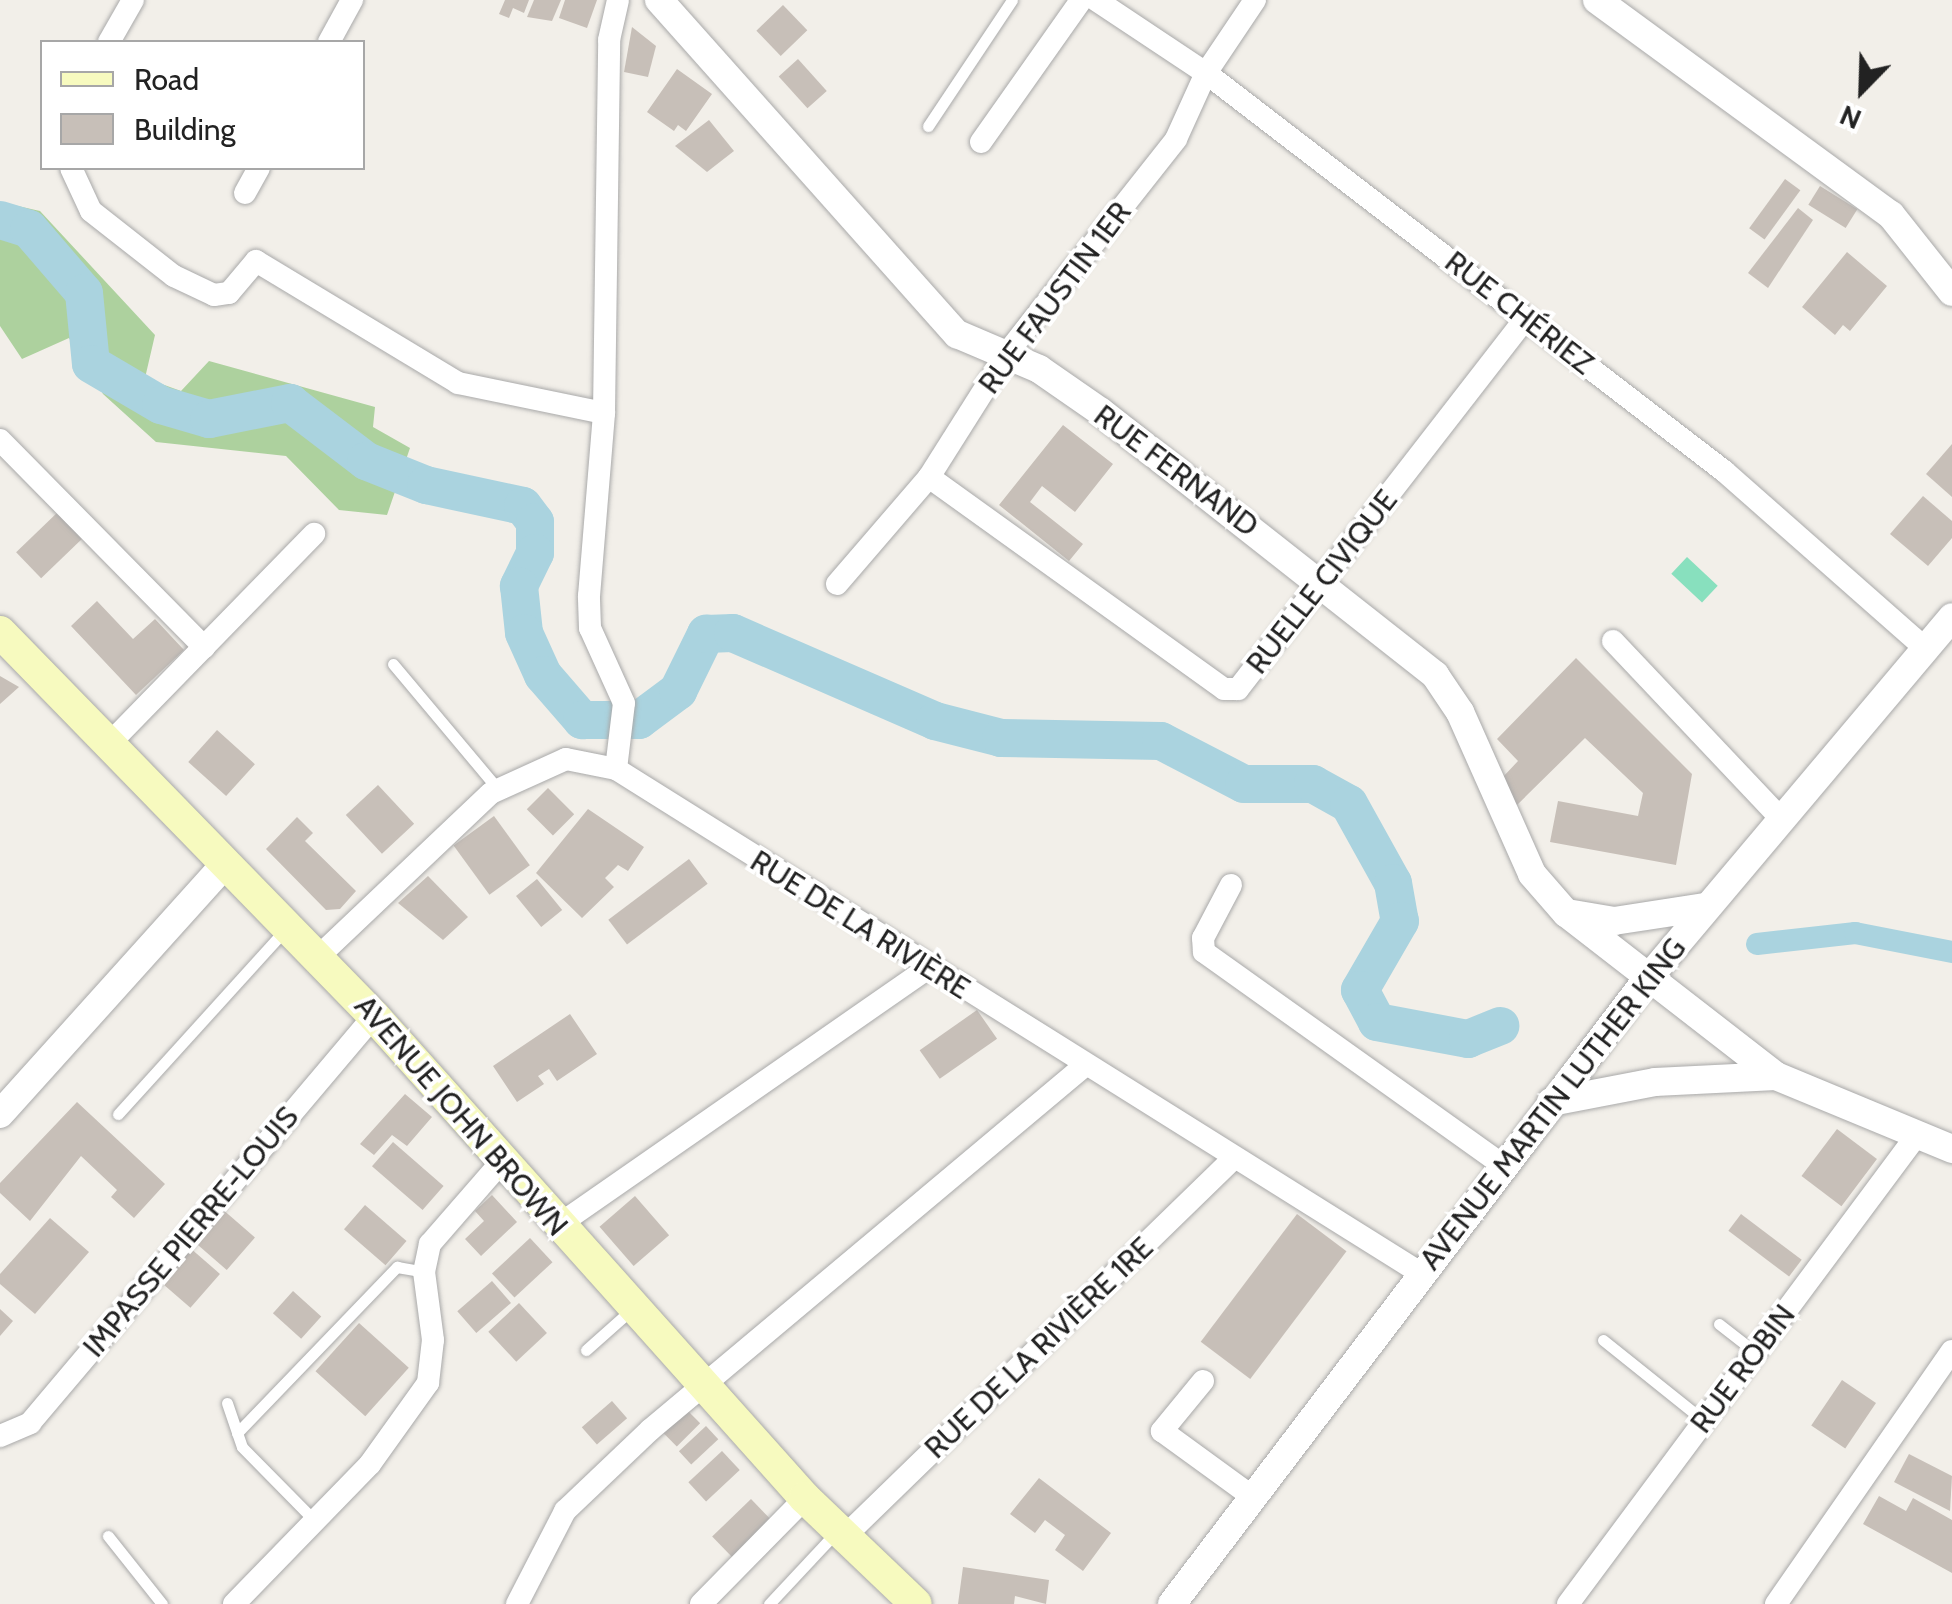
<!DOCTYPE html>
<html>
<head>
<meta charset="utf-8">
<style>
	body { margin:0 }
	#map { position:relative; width:1952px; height:1604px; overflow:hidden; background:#f2efe9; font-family:Cabin,sans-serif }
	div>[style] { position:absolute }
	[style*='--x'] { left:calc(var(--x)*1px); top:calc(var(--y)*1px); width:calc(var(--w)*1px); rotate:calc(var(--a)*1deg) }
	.forest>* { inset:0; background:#add19e }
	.pitch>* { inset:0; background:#88e0be; transform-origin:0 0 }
	.canal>* { height:22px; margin:-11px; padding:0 11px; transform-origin:11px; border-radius:11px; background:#aad3df }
	.river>* { height:38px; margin:-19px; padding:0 19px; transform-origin:19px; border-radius:19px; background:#aad3df }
	.building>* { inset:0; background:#c7bfb8; transform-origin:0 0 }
	.roads { filter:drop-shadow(0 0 2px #a9a9a9) drop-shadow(0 0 2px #a9a9a9) }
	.service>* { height:11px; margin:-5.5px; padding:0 5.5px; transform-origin:5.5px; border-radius:5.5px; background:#fff }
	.minor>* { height:22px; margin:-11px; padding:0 11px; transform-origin:11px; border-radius:11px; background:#fff }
	.tertiary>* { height:28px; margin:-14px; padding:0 14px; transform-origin:14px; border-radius:14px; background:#fff }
	.secondary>* { height:32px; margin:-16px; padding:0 16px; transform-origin:16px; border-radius:16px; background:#f7fabf }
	span { translate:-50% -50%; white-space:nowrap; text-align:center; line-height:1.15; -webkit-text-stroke:8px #fff; paint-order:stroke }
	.street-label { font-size:30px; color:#222 }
	.legend { position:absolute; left:40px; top:40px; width:325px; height:130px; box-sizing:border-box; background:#fff; border:2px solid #a7a7a7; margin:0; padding:12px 18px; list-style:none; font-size:30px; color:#222 }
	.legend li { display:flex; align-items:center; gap:20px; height:50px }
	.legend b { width:50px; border:2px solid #a7a7a7 }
	.north { position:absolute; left:1812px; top:40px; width:100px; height:100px; -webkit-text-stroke:8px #fff; paint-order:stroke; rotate:203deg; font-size:28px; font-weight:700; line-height:40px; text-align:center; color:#222 }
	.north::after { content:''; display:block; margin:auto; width:35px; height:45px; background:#222; clip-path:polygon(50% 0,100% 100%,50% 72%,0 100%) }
</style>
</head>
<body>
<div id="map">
	<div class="forest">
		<div style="clip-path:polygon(0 202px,40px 211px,155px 335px,145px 378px,181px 391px,209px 361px,375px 407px,373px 427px,410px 448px,387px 515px,339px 510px,286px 456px,156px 442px,103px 394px,69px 338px,22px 359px,0 326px)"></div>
	</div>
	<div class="pitch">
		<div style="left:1687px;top:557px;width:42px;height:23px;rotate:43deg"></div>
	</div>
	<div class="canal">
		<div style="--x:1757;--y:944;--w:99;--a:-6.4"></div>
		<div style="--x:1855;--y:933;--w:99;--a:11.1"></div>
	</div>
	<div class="river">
		<div style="--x:0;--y:220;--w:30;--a:17"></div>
		<div style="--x:29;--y:229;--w:84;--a:49.3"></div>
		<div style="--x:84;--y:293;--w:71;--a:84.4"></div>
		<div style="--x:91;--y:364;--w:81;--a:30.4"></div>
		<div style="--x:161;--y:405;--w:50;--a:16.3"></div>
		<div style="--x:209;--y:419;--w:83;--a:-11.2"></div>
		<div style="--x:290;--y:403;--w:96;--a:37.3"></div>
		<div style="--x:366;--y:461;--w:65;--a:21.8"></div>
		<div style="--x:426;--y:485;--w:99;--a:12.2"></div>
		<div style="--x:523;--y:506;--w:20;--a:53"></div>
		<div style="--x:535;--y:522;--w:31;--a:90"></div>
		<div style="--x:535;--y:553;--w:37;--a:116"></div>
		<div style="--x:519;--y:586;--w:47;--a:83.9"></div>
		<div style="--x:524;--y:633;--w:46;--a:65.7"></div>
		<div style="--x:543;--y:675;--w:60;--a:49.1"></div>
		<div style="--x:582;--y:720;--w:57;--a:0"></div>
		<div style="--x:639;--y:720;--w:49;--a:-36.6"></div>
		<div style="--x:678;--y:691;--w:64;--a:-63.8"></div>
		<div style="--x:706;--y:634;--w:27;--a:-2"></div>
		<div style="--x:733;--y:633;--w:220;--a:23.5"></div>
		<div style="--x:935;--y:721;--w:68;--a:14.4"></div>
		<div style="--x:1001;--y:738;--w:160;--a:1.1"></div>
		<div style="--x:1161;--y:741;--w:93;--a:27.4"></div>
		<div style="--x:1244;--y:784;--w:69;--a:0"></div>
		<div style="--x:1313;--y:784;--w:41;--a:29.1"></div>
		<div style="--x:1349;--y:804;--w:90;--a:60.9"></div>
		<div style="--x:1393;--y:883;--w:39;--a:80"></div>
		<div style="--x:1400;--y:921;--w:80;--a:120.1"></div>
		<div style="--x:1360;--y:990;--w:36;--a:62"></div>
		<div style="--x:1377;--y:1022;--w:93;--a:10.6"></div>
		<div style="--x:1468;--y:1039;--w:35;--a:-22"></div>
	</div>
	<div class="building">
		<div style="clip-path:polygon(505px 0,529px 0,524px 13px,513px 8px,509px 18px,499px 14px)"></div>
		<div style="clip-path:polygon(534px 0,561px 0,552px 21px,527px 17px)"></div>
		<div style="clip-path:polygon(565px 0,597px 0,587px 28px,559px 18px)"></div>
		<div style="left:783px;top:5px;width:35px;height:37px;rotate:46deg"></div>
		<div style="clip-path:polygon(632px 27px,656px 46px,648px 77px,624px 72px)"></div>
		<div style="left:798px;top:59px;width:43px;height:26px;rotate:48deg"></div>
		<div style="clip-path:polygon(677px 69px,712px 94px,686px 131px,678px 125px,674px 131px,647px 112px)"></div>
		<div style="clip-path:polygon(709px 120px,734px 151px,707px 172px,675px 146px)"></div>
		<div style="left:1785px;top:179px;width:19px;height:61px;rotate:36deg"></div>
		<div style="left:1820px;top:186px;width:44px;height:22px;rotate:32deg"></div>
		<div style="clip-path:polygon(1798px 208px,1813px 220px,1768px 288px,1748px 273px)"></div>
		<div style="clip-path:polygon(1847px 252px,1887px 286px,1850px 331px,1843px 325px,1835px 335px,1802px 307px)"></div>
		<div style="clip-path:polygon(1063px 425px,1113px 464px,1075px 512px,1042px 486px,1030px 502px,1083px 544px,1069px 561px,999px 505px)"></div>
		<div style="clip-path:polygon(1952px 444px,1952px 497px,1926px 474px)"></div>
		<div style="clip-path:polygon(1923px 496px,1952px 521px,1952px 538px,1928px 566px,1890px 534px)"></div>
		<div style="left:60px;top:510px;width:36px;height:61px;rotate:46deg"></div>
		<div style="clip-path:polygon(97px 601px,133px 639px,155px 619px,184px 650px,136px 695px,71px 626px)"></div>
		<div style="clip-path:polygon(1576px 658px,1692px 774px,1676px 865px,1550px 842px,1558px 801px,1638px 816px,1643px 793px,1585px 738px,1516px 806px,1502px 778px,1518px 761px,1497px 739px)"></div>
		<div style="clip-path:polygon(0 676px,19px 687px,0 704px)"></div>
		<div style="left:217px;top:730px;width:51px;height:43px;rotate:42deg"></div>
		<div style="left:378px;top:785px;width:53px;height:44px;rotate:47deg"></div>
		<div style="left:548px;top:788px;width:37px;height:30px;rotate:45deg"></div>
		<div style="clip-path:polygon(588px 809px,644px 847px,628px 871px,618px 865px,605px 878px,614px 887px,582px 918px,536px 873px)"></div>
		<div style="left:494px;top:816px;width:61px;height:50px;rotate:54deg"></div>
		<div style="clip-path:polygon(297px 817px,313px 833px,305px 841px,356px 891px,340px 909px,326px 910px,266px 849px)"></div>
		<div style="left:689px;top:859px;width:31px;height:101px;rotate:53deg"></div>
		<div style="clip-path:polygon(428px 876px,468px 917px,443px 940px,398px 903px)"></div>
		<div style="left:537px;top:879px;width:40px;height:27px;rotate:51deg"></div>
		<div style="left:977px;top:1010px;width:35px;height:70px;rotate:55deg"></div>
		<div style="clip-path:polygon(570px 1014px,597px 1054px,557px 1081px,549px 1069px,538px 1076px,544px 1084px,517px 1102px,493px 1066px)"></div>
		<div style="clip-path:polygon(405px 1094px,432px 1117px,407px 1146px,392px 1135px,374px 1155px,360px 1144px)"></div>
		<div style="clip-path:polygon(77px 1102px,165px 1184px,134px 1218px,111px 1197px,117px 1190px,81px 1156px,30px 1221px,0 1193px,0 1183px)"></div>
		<div style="left:1837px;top:1129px;width:50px;height:59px;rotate:37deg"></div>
		<div style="left:393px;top:1142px;width:67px;height:32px;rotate:41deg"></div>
		<div style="clip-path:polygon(492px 1195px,517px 1222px,481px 1256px,465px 1239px,484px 1221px,475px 1211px)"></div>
		<div style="left:635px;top:1196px;width:52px;height:47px;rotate:49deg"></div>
		<div style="left:365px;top:1205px;width:55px;height:32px;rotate:41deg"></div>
		<div style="left:221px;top:1208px;width:45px;height:43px;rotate:41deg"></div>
		<div style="left:1297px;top:1214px;width:62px;height:160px;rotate:37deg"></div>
		<div style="left:1741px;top:1214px;width:76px;height:21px;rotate:37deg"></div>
		<div style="clip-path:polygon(50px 1218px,89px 1252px,35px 1314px,0 1284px,0 1274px)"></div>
		<div style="left:530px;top:1238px;width:33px;height:52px;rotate:47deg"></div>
		<div style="left:189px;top:1247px;width:41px;height:45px;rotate:41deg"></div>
		<div style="left:492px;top:1281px;width:29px;height:46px;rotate:49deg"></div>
		<div style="left:293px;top:1291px;width:38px;height:30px;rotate:42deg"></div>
		<div style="left:519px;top:1303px;width:41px;height:42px;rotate:47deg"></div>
		<div style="clip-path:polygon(0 1309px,13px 1321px,0 1336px)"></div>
		<div style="left:359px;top:1323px;width:67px;height:65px;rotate:42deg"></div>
		<div style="left:1842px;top:1380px;width:41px;height:55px;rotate:34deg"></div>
		<div style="left:612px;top:1401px;width:23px;height:40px;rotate:49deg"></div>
		<div style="left:686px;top:1409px;width:20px;height:33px;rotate:45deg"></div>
		<div style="left:706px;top:1426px;width:18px;height:37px;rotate:47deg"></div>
		<div style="left:722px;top:1451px;width:26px;height:46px;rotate:47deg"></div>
		<div style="clip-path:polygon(1909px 1454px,1952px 1476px,1950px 1511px,1894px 1482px)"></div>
		<div style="clip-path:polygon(1039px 1478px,1111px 1533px,1083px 1571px,1055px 1550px,1065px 1535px,1045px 1520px,1035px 1533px,1010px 1514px)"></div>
		<div style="clip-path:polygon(1879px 1496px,1906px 1511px,1913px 1498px,1952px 1520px,1952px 1573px,1863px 1524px)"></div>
		<div style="left:751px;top:1499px;width:30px;height:54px;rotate:46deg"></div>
		<div style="clip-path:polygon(963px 1567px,1049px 1580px,1046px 1604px,1015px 1596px,1014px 1604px,958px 1604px)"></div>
	</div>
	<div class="roads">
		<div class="service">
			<div style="--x:928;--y:126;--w:151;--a:-56.3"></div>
			<div style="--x:393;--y:664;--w:163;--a:50"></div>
			<div style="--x:118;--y:1114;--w:248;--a:-47.8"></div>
			<div style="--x:1719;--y:1324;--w:46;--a:37.9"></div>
			<div style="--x:1603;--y:1340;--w:129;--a:38.7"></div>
			<div style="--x:586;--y:1350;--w:62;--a:-41.7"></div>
			<div style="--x:227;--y:1403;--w:46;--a:71.2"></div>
			<div style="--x:242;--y:1447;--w:104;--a:45.4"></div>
			<div style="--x:237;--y:1433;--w:231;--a:-46.1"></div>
			<div style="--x:397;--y:1267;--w:27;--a:10"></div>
			<div style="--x:108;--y:1536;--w:87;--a:51.5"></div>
			<div style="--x:769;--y:1604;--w:101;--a:-47"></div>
		</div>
		<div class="minor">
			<div style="--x:1096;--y:0;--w:132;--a:33.6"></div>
			<div style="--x:1206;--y:73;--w:653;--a:37.54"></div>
			<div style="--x:1724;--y:471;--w:268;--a:41.4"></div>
			<div style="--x:109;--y:42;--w:48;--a:-60.3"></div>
			<div style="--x:329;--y:42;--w:48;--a:-61.3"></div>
			<div style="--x:981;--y:142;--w:174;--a:-54.8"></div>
			<div style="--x:71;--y:168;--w:47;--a:65.1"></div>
			<div style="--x:91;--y:211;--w:105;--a:38.1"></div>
			<div style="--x:174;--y:276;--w:44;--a:25.4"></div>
			<div style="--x:214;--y:295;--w:15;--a:-8"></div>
			<div style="--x:229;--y:293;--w:42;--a:-49.8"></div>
			<div style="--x:256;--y:261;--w:236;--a:31.1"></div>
			<div style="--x:458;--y:383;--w:149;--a:11.6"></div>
			<div style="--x:245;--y:193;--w:29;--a:-61"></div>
			<div style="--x:0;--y:440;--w:291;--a:45.4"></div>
			<div style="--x:929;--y:477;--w:363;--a:35.7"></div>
			<div style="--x:1224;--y:689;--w:14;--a:0"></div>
			<div style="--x:1238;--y:689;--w:470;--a:-52.2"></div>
			<div style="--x:837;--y:584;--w:141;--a:-49.3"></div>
			<div style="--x:929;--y:477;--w:148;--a:-57.7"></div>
			<div style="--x:1008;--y:352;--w:271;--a:-51.7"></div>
			<div style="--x:1176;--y:139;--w:72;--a:-65.6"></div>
			<div style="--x:1206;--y:73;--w:88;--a:-56.1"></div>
			<div style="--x:1613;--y:641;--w:246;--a:46.6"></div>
			<div style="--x:111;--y:742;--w:291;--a:-45.7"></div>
			<div style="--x:616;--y:769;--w:66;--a:-83.1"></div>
			<div style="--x:624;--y:703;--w:82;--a:-114.4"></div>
			<div style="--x:590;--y:628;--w:32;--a:-92"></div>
			<div style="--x:589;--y:596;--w:184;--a:-85.3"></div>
			<div style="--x:604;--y:413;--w:373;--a:-89.2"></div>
			<div style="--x:609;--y:40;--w:41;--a:-77.3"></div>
			<div style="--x:1231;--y:885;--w:60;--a:117.8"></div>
			<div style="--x:1203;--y:938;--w:14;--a:86"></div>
			<div style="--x:1204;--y:952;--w:367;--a:35.5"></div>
			<div style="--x:318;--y:957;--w:238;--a:-43.5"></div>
			<div style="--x:491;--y:793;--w:82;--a:-24.4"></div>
			<div style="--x:566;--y:759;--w:51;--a:11.3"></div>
			<div style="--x:616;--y:769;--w:951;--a:32.07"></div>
			<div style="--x:557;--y:1226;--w:453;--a:-34.8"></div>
			<div style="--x:1203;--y:1381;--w:65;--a:129.4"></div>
			<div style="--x:1162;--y:1431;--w:109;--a:36"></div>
			<div style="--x:0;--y:1436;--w:33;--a:-23"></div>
			<div style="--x:30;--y:1423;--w:533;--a:-49.8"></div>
			<div style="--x:845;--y:1536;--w:541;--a:-44.18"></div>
			<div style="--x:234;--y:1604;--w:195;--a:-45.8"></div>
			<div style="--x:370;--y:1464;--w:100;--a:-54.4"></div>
			<div style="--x:428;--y:1383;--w:43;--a:-83.4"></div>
			<div style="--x:433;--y:1340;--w:69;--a:-97.5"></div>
			<div style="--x:424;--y:1272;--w:29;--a:-78"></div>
			<div style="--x:430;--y:1244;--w:111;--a:-49"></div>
			<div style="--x:517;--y:1604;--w:105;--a:-62.7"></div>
			<div style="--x:565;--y:1511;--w:117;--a:-43.6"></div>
			<div style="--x:650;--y:1430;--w:565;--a:-39.97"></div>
			<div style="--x:701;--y:1604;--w:148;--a:-45.5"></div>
			<div style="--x:1568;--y:1604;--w:585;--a:-53.35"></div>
			<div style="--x:1776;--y:1604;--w:308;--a:-55.2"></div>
		</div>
		<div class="tertiary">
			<div style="--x:659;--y:0;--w:448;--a:48.3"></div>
			<div style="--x:957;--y:334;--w:89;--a:23.1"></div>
			<div style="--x:1039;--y:369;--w:75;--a:34.7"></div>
			<div style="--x:1101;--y:412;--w:425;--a:38.2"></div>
			<div style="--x:1435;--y:675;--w:45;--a:56"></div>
			<div style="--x:1460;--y:712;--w:177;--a:66"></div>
			<div style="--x:1532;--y:874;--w:52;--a:48.9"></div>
			<div style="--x:1566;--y:913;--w:266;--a:37.8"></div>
			<div style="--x:1776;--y:1076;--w:191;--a:22.5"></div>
			<div style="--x:1597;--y:0;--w:364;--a:36.2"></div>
			<div style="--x:1891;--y:215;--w:98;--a:51.6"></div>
			<div style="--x:1567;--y:913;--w:48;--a:9.7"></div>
			<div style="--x:1614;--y:921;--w:93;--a:-8.7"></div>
			<div style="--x:1551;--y:1102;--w:106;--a:-10.9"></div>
			<div style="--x:1655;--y:1082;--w:121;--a:-2.8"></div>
			<div style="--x:0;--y:1114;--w:338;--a:-48"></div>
			<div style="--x:1172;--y:1604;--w:780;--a:-52.76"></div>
			<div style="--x:1644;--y:983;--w:478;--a:-49.9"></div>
		</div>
		<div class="secondary">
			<div style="--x:0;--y:632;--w:536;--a:45.76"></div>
			<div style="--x:374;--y:1016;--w:647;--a:48.2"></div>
			<div style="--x:805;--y:1498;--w:153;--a:43.7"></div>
		</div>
	</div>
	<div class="street-label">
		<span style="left:1055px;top:298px;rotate:-53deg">RUE FAUSTIN 1ER</span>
		<span style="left:1519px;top:313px;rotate:38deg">RUE CHÉRIEZ</span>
		<span style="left:1176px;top:471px;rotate:37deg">RUE FERNAND</span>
		<span style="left:1322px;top:582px;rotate:-52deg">RUELLE CIVIQUE</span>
		<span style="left:860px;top:925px;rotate:32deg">RUE DE LA RIVIÈRE</span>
		<span style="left:1553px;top:1104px;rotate:-52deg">AVENUE MARTIN LUTHER KING</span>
		<span style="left:461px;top:1116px;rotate:49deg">AVENUE JOHN BROWN</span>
		<span style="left:191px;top:1232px;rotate:-50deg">IMPASSE PIERRE-LOUIS</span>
		<span style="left:1039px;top:1348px;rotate:-44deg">RUE DE LA RIVIÈRE 1RE</span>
		<span style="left:1743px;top:1369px;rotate:-53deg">RUE ROBIN</span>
	</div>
	<ul class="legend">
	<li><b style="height:12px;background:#f7fabf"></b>Road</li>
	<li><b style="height:28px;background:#c7bfb8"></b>Building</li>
	</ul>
	<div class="north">N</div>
</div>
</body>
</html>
